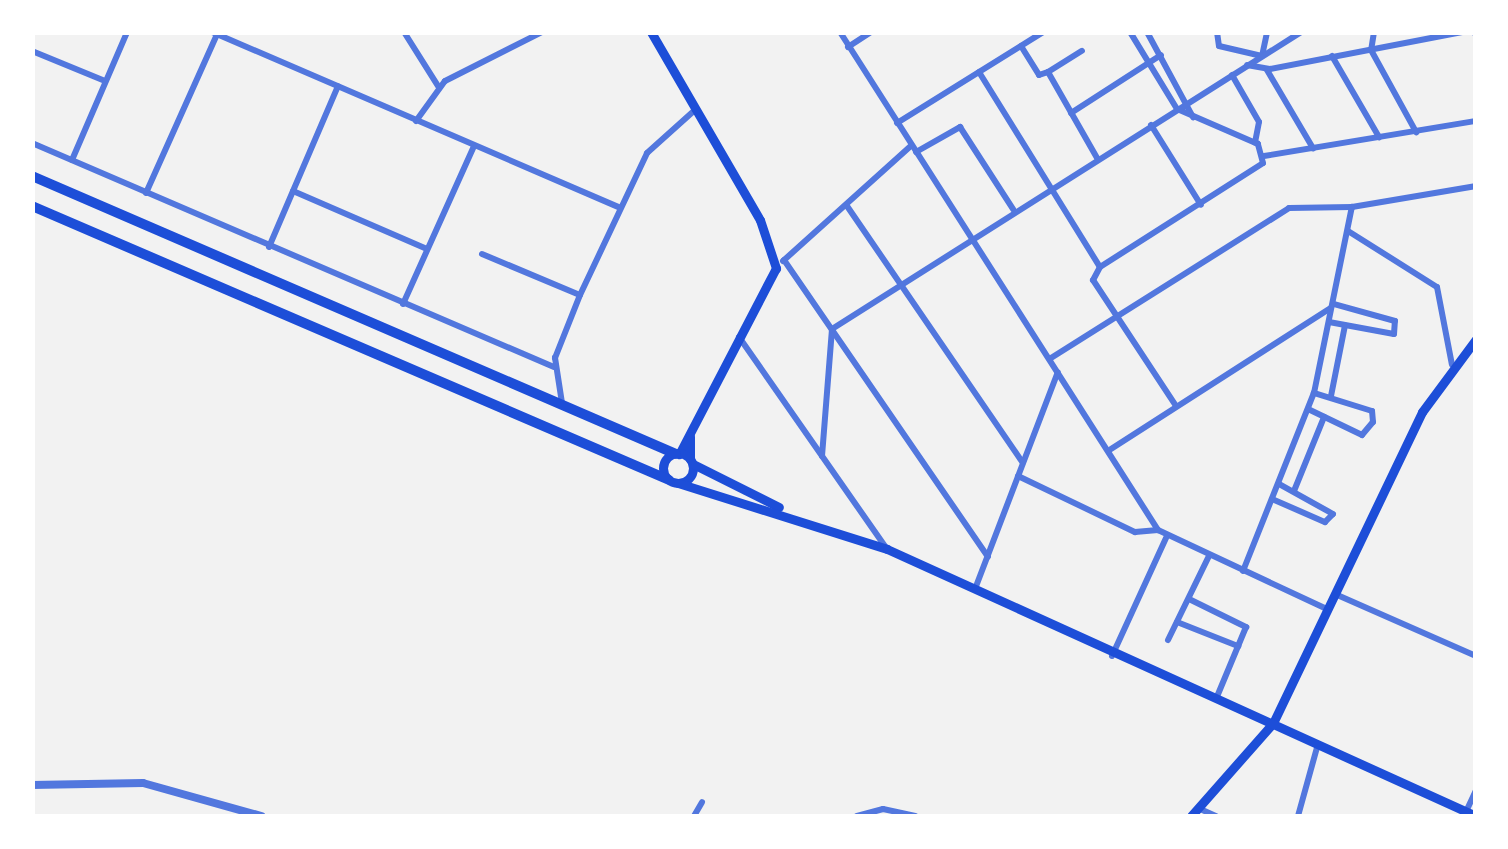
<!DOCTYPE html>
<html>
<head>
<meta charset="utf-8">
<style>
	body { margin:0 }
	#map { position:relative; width:1508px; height:849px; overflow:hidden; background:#f2f2f2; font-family:"Asap Condensed",sans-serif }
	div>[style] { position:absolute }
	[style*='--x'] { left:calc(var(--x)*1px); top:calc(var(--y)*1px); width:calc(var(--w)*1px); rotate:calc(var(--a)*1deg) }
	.minor>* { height:6px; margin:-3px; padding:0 3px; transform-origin:3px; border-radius:3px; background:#5277de }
	.tertiary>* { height:8px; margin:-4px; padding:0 4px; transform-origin:4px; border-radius:4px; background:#5277de }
	.secondary>* { height:9px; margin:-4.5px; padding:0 4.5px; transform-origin:4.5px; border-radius:4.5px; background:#1d4ed8 }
	.primary>* { height:9px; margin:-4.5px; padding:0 4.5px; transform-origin:4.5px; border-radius:4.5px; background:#1d4ed8 }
	.primary>.ring { margin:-4.5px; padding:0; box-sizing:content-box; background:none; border:9px solid #1d4ed8; border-radius:50% }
	.trunk>* { height:10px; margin:-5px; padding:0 5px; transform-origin:5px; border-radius:5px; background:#1d4ed8 }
	span { translate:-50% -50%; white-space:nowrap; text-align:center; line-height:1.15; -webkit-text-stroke:8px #fff; paint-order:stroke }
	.frame { position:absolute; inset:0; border:35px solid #fff; pointer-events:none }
</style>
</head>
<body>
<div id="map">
	<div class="minor">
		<div style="--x:212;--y:32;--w:444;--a:23.3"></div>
		<div style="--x:404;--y:32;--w:64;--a:57.8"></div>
		<div style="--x:840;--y:32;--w:591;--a:57.44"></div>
		<div style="--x:1158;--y:530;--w:187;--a:25.1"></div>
		<div style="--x:1147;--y:32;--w:97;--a:61.6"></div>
		<div style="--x:1217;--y:32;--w:14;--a:82"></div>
		<div style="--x:1219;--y:46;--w:44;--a:13.1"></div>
		<div style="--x:1262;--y:56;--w:25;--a:-78"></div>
		<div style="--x:1374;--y:32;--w:18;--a:99"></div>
		<div style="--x:1371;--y:50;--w:94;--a:61.2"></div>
		<div style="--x:1474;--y:32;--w:4;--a:56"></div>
		<div style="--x:1021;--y:46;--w:34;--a:58"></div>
		<div style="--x:1039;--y:75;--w:9;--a:-18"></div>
		<div style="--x:1048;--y:72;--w:99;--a:60.3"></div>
		<div style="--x:848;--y:47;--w:27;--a:-33"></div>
		<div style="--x:32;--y:51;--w:79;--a:22.3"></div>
		<div style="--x:1332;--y:56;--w:94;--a:59.9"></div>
		<div style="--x:1247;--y:65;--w:23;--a:10"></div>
		<div style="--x:1270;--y:69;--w:197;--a:-10.9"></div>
		<div style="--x:1267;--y:70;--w:91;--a:59.5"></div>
		<div style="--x:979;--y:72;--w:229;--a:58.2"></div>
		<div style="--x:1100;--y:267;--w:193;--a:-32.5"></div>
		<div style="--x:1263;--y:163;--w:20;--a:-105"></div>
		<div style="--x:1258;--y:144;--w:88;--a:-156.6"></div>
		<div style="--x:1177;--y:109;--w:90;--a:-121.4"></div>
		<div style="--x:1048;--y:72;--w:40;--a:-32"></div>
		<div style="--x:1232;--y:75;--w:54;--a:60.1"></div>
		<div style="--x:1259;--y:122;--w:21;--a:101"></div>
		<div style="--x:1071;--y:113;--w:107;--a:-32.8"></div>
		<div style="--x:416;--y:121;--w:49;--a:-54.1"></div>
		<div style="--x:445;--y:81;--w:109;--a:-26.8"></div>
		<div style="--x:897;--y:123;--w:172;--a:-31.9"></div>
		<div style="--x:1151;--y:125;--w:94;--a:58"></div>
		<div style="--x:32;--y:143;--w:568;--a:23.23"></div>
		<div style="--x:916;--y:152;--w:51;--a:-29.6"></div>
		<div style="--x:960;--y:127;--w:98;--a:57.1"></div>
		<div style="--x:1264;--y:156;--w:215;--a:-9.4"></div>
		<div style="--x:72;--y:160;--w:139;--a:-66.7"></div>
		<div style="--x:293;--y:191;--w:146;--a:23.4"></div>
		<div style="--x:146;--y:193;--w:174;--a:-65.9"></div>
		<div style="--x:847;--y:206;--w:311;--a:55.6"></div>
		<div style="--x:1348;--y:231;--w:105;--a:32.2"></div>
		<div style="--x:1437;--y:287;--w:79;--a:79.1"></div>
		<div style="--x:269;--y:247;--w:175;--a:-66.8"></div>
		<div style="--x:482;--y:254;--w:106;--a:22.7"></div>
		<div style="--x:784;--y:260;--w:360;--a:55.5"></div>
		<div style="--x:783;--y:261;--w:173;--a:-42"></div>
		<div style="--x:1100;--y:267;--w:15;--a:118"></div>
		<div style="--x:1093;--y:280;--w:151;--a:56.6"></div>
		<div style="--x:403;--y:304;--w:173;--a:-65.8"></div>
		<div style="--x:1329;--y:322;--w:66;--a:10.5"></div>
		<div style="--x:1394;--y:334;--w:13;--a:-86"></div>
		<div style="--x:1395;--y:321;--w:63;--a:-164.4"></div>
		<div style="--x:739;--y:337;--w:257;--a:55.1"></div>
		<div style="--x:1051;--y:358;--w:281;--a:-32.2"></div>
		<div style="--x:1289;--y:208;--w:63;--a:-0.9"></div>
		<div style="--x:1352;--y:207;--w:126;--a:-9.6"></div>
		<div style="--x:1331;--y:396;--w:72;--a:-78.8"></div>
		<div style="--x:562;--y:403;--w:46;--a:-98.8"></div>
		<div style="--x:555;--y:358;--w:68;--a:-68.4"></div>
		<div style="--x:580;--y:295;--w:157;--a:-64.7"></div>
		<div style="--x:647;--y:153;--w:64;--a:-41.9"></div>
		<div style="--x:1308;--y:409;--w:60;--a:25.7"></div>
		<div style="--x:1362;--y:435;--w:17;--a:-50"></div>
		<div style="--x:1373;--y:422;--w:11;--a:-95"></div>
		<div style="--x:1372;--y:411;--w:61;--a:-162.8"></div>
		<div style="--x:1111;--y:449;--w:261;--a:-32.7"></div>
		<div style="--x:822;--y:456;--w:127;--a:-85.5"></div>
		<div style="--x:832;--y:329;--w:555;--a:-32.34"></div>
		<div style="--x:1018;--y:476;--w:130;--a:25.6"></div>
		<div style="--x:1135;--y:532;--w:23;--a:-5"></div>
		<div style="--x:1294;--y:491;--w:80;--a:-67.9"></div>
		<div style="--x:1272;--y:499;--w:58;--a:23.5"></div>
		<div style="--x:1325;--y:522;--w:11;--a:-45"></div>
		<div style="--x:1333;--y:514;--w:62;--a:-150.9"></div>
		<div style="--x:1243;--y:571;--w:192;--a:-68.3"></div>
		<div style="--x:1314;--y:393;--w:190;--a:-78.5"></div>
		<div style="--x:975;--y:589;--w:232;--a:-69.1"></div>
		<div style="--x:1335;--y:594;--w:154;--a:23.7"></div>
		<div style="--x:1189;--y:599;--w:64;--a:26.2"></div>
		<div style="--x:1246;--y:627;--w:78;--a:112.6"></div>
		<div style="--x:1177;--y:622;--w:66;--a:21.5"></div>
		<div style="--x:1168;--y:640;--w:93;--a:-64"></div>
		<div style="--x:1112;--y:656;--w:130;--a:-65.4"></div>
		<div style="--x:1198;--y:808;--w:20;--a:24"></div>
		<div style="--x:694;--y:816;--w:16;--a:-60"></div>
		<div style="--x:857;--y:816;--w:27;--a:-15"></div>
		<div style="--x:883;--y:809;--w:33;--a:12"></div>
		<div style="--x:1298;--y:816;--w:75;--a:-74.5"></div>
		<div style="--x:1464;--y:816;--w:29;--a:-65"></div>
	</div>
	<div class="tertiary">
		<div style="--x:32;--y:785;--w:111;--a:-1"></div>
		<div style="--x:143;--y:783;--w:123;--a:15.6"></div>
	</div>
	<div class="secondary">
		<div style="--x:651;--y:32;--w:217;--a:59.9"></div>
		<div style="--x:760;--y:220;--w:51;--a:71.6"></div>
		<div style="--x:776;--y:268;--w:210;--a:117.5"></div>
		<div style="--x:690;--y:459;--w:23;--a:-90"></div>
		<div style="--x:1191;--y:816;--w:124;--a:-48.6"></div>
		<div style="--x:1273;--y:723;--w:345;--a:-64.4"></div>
		<div style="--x:1422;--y:412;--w:91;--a:-53.5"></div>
	</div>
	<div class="primary">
		<div class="ring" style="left:663px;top:453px;width:21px;height:21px"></div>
		<div style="--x:693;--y:464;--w:96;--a:26.6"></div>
		<div style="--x:678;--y:483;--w:219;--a:17.5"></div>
		<div style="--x:887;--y:549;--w:647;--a:24.39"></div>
	</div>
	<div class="trunk">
		<div style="--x:32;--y:176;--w:701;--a:23.35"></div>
		<div style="--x:32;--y:206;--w:693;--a:23.27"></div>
	</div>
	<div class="frame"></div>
</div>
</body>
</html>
